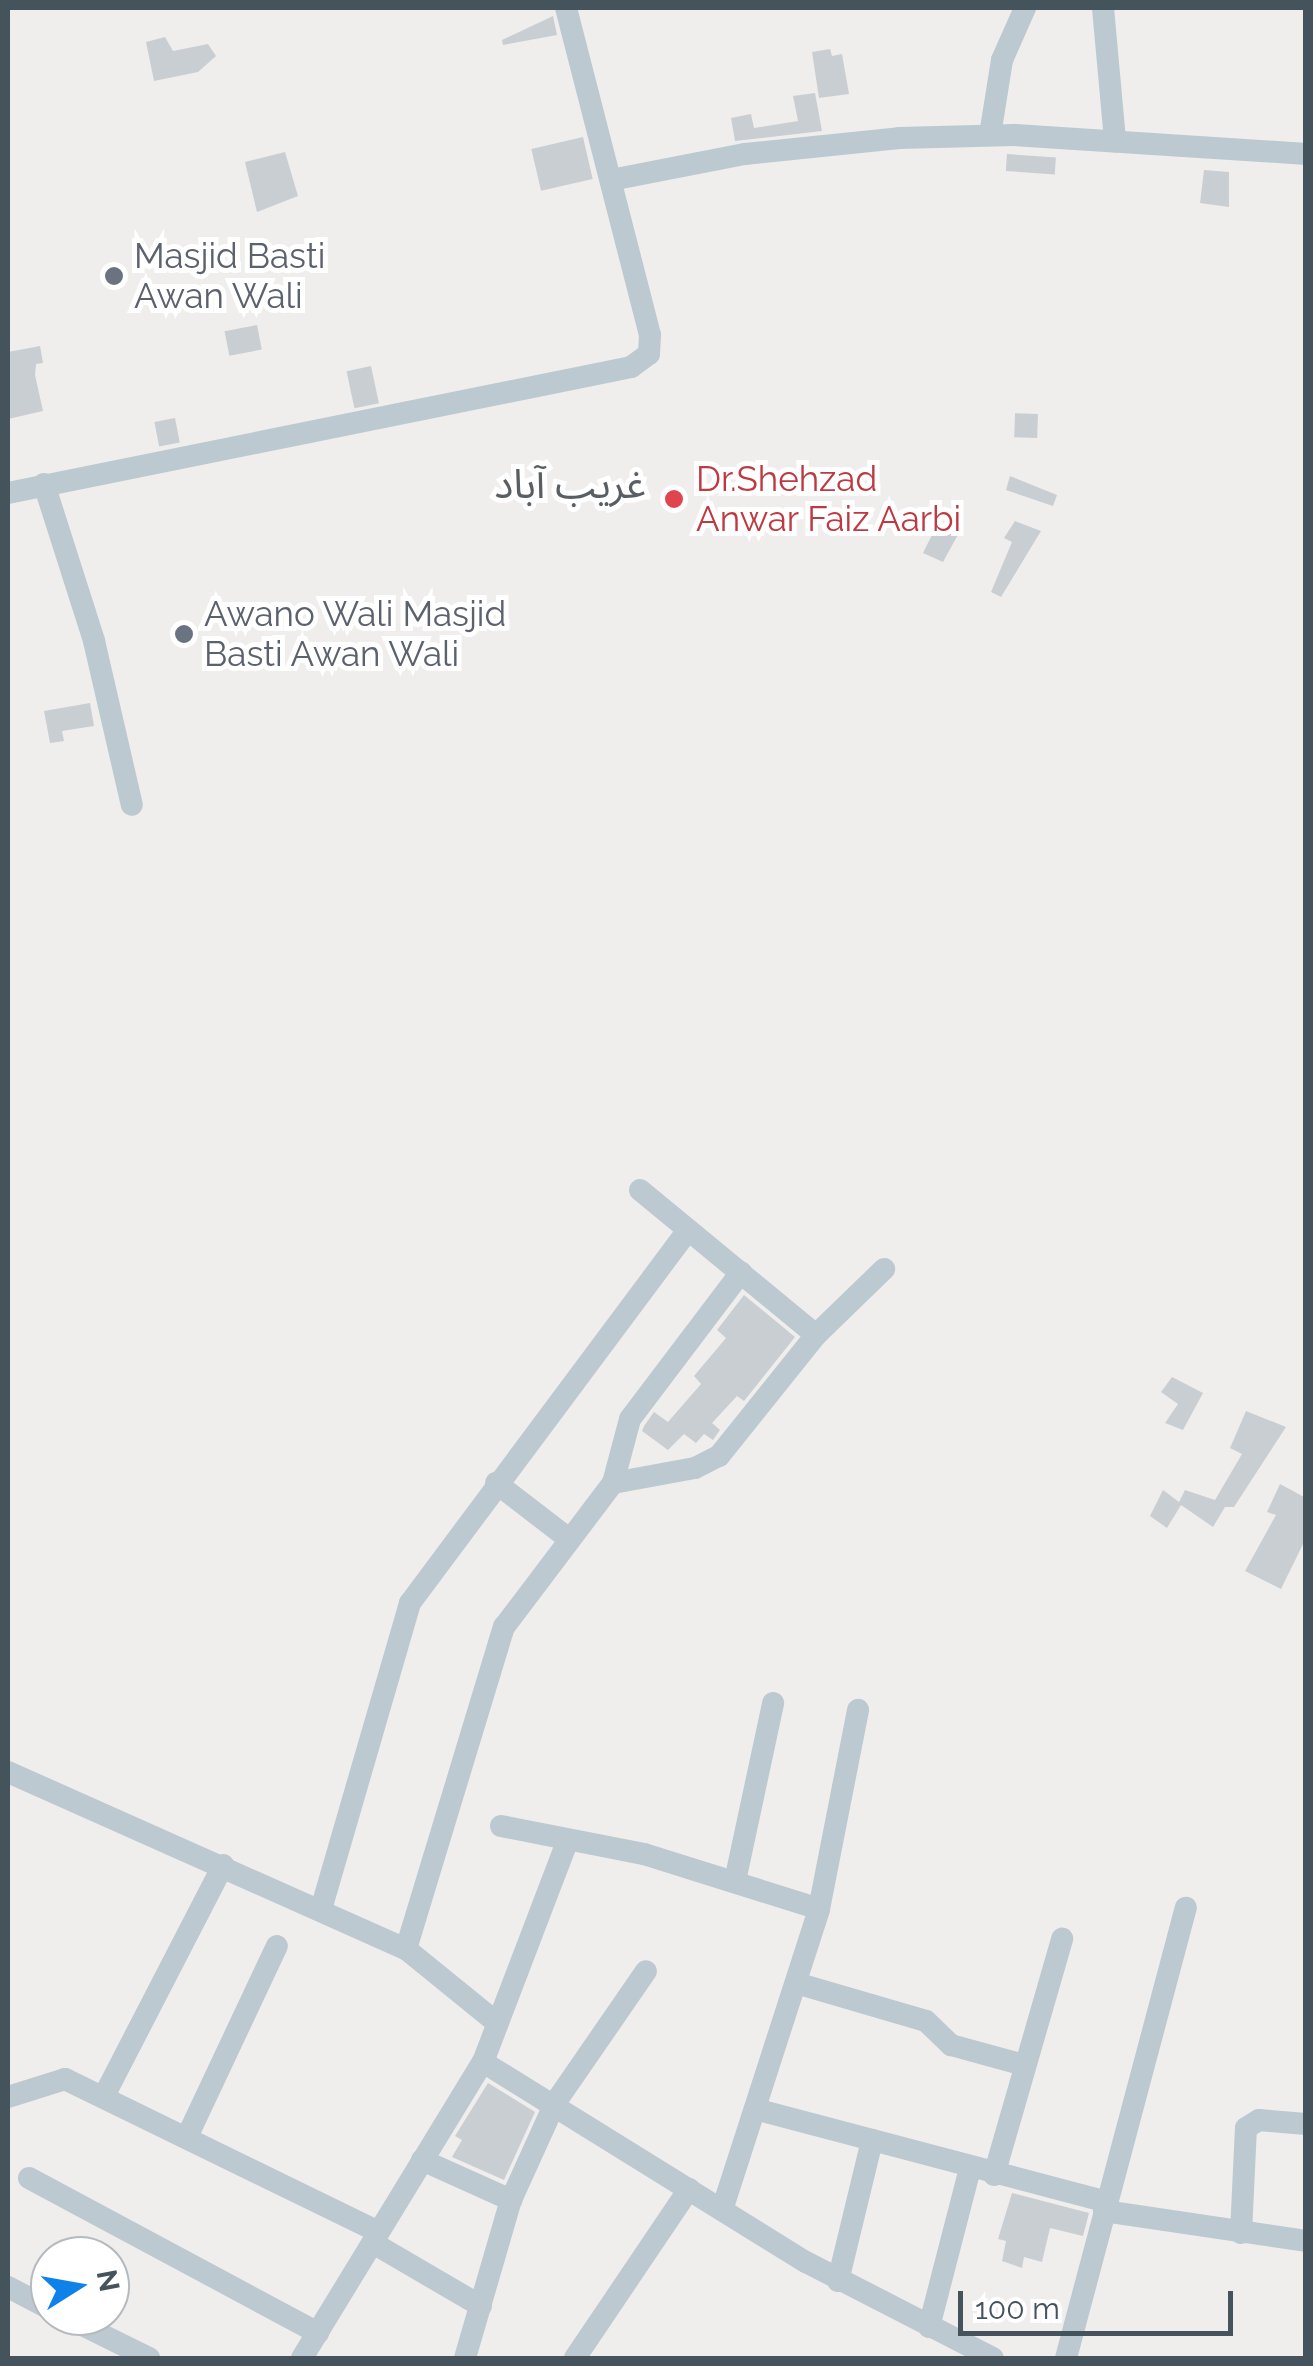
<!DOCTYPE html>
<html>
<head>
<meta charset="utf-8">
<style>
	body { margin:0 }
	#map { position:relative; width:1313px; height:2366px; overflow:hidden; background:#f0eded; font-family:Raleway,"Noto Sans Arabic",sans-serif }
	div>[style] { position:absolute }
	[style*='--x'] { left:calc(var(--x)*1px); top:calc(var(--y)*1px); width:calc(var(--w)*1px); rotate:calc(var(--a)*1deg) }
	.building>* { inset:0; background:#c9ced2; transform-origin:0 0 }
	.minor>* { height:22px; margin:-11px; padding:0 11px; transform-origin:11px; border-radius:11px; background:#bcc9d0 }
	.dots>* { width:28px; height:28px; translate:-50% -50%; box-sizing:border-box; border:5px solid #fff; border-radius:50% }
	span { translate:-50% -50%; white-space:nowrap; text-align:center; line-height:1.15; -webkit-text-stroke:10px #fff; paint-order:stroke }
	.worship-label { font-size:35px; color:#5b616d }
	.left { translate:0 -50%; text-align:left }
	.health-label { font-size:35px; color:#be3a42 }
	.quarter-label { font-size:40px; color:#595e63 }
	.frame { position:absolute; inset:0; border:10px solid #44535c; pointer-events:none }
	.north { position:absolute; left:30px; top:2236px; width:100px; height:100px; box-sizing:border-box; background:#fff; border:2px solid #b4babe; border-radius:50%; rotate:79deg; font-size:28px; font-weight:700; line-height:40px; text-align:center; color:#44535c }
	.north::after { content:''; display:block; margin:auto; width:35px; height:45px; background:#0e82e9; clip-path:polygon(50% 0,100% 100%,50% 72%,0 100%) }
	.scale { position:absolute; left:958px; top:2291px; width:275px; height:45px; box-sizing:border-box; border:5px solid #44535c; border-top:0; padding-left:12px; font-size:30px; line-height:35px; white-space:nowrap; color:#44535c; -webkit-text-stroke:8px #fff; paint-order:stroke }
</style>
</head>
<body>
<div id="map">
	<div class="building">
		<div style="clip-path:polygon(553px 16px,557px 35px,503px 45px,502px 40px)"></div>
		<div style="clip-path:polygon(165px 37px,173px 51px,208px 44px,216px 56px,198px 72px,154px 81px,146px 42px)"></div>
		<div style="clip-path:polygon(830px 49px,832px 56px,842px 54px,849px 94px,819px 98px,812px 52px)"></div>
		<div style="clip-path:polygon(815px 93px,822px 131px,735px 141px,731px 118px,751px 114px,754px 128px,798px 121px,793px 96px)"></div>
		<div style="left:583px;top:137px;width:43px;height:53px;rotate:77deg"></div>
		<div style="clip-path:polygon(285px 152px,298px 196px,257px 212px,245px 162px)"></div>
		<div style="left:1007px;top:154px;width:49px;height:17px;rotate:4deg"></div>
		<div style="clip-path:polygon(1204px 170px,1229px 172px,1229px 207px,1200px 203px)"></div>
		<div style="left:257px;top:325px;width:25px;height:33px;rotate:79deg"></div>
		<div style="clip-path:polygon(40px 346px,43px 363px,36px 364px,35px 375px,43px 411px,8px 419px,8px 352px)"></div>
		<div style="left:371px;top:366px;width:38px;height:25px;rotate:78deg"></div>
		<div style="left:1038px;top:414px;width:24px;height:23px;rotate:92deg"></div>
		<div style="left:175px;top:418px;width:25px;height:21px;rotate:79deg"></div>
		<div style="clip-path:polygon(1010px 476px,1057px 495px,1053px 506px,1006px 490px)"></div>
		<div style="clip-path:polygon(1015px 521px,1041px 531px,1001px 597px,991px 592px,1012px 542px,1004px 538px)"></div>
		<div style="clip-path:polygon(948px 525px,960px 531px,943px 562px,923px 553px,935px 529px,942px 533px)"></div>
		<div style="clip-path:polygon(90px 703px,94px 726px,62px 731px,64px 741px,50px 743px,44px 711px)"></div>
		<div style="clip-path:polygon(744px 1295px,795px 1337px,744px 1401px,737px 1396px,712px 1423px,720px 1430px,713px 1440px,704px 1434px,696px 1443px,684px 1434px,668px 1450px,642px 1431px,644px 1426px,654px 1412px,668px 1422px,701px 1384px,694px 1376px,726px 1338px,717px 1330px)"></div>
		<div style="clip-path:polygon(1172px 1377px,1203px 1393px,1183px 1430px,1165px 1423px,1178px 1404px,1161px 1392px)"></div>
		<div style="clip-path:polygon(1246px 1411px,1286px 1427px,1234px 1507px,1225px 1507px,1213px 1527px,1181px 1505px,1167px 1528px,1150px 1516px,1163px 1490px,1179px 1502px,1185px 1490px,1215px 1500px,1242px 1454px,1230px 1448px)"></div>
		<div style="clip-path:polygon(1280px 1484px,1306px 1498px,1306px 1538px,1281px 1589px,1245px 1571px,1276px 1515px,1267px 1512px)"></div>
		<div style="clip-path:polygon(488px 2083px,535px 2112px,504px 2180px,452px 2157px,462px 2140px,455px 2136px)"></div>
		<div style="clip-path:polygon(1012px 2193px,1089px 2213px,1083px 2236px,1050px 2228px,1042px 2262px,1024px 2257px,1022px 2268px,1002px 2261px,1006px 2241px,998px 2239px)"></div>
	</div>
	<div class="minor">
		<div style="--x:1103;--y:8;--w:134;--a:84.8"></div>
		<div style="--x:990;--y:135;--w:76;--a:-80.9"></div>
		<div style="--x:1002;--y:60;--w:57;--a:-66.1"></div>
		<div style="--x:611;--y:180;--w:136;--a:-11"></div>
		<div style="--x:745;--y:154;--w:155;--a:-5.9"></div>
		<div style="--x:899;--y:138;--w:115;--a:-1.5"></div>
		<div style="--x:1014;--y:135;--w:293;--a:3.7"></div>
		<div style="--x:44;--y:484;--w:165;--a:72.3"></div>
		<div style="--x:94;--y:641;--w:168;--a:77"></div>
		<div style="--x:8;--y:493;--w:636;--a:-11.43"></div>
		<div style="--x:631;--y:367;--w:22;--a:-36"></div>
		<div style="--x:649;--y:354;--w:19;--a:-87"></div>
		<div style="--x:650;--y:335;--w:338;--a:-104.4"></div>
		<div style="--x:640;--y:1190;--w:228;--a:39.5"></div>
		<div style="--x:496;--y:1483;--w:92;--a:37.5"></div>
		<div style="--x:613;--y:1483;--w:66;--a:-75.1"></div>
		<div style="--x:630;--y:1419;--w:184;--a:-52.9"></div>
		<div style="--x:8;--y:1772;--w:436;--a:24"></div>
		<div style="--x:406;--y:1949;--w:117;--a:39.1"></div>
		<div style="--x:501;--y:1826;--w:146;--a:11.1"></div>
		<div style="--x:644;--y:1854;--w:183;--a:17.4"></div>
		<div style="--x:735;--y:1881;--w:182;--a:-77.9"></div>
		<div style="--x:322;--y:1906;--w:316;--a:-73.8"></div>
		<div style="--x:410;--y:1603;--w:462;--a:-53.3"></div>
		<div style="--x:406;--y:1949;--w:337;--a:-73.1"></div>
		<div style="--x:504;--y:1627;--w:181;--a:-52.9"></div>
		<div style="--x:613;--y:1483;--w:83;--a:-10.4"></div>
		<div style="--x:695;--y:1468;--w:27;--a:-27"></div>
		<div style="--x:719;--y:1456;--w:155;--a:-51.3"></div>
		<div style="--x:816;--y:1335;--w:95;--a:-44.1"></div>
		<div style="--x:796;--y:1983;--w:135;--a:16.3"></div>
		<div style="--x:926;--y:2021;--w:35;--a:44"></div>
		<div style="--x:951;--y:2045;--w:76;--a:15.3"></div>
		<div style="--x:483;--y:2062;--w:380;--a:31.8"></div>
		<div style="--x:806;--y:2262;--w:210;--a:27.2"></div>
		<div style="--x:104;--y:2096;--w:260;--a:-62.7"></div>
		<div style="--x:8;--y:2097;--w:60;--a:-17.5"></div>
		<div style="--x:65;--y:2079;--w:347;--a:26"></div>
		<div style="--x:755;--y:2109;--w:363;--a:14.8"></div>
		<div style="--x:187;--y:2137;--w:211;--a:-64.8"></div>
		<div style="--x:422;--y:2160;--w:98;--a:24.2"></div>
		<div style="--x:994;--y:2175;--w:246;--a:-73.9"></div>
		<div style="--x:29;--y:2178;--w:328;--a:28.2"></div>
		<div style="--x:722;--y:2210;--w:316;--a:-72.1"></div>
		<div style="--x:819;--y:1909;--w:203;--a:-78.9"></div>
		<div style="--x:1104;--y:2211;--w:204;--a:8.4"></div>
		<div style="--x:1241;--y:2233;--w:105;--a:-87.3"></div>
		<div style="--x:1246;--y:2128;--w:15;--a:-32"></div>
		<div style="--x:1259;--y:2120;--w:47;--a:4.9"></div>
		<div style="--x:373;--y:2243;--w:125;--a:30.3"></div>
		<div style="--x:838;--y:2281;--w:145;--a:-76.4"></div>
		<div style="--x:8;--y:2287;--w:47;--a:27.6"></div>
		<div style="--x:64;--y:2316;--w:95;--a:26.3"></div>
		<div style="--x:929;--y:2327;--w:163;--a:-75.5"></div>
		<div style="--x:302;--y:2358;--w:347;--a:-58.6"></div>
		<div style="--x:483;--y:2062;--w:235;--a:-69.1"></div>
		<div style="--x:465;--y:2358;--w:165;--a:-73.8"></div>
		<div style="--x:511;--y:2200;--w:107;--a:-65.6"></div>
		<div style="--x:555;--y:2103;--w:160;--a:-55.4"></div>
		<div style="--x:575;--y:2358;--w:204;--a:-56"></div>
		<div style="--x:1066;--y:2358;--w:466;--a:-75.1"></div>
	</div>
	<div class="dots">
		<div style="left:114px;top:276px;background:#6b7280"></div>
		<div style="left:674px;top:499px;background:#e0444e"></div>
		<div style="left:184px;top:634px;background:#6b7280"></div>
	</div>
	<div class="worship-label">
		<span class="left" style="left:134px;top:276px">Masjid Basti<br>Awan Wali</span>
		<span class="left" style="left:204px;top:634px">Awano Wali Masjid<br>Basti Awan Wali</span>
	</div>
	<div class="health-label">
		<span class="left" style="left:696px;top:499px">Dr.Shehzad<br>Anwar Faiz Aarbi</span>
	</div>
	<div class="quarter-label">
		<span style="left:570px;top:484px">غریب آباد</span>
	</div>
	<div class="frame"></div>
	<div class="north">N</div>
	<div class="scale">100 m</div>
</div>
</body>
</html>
